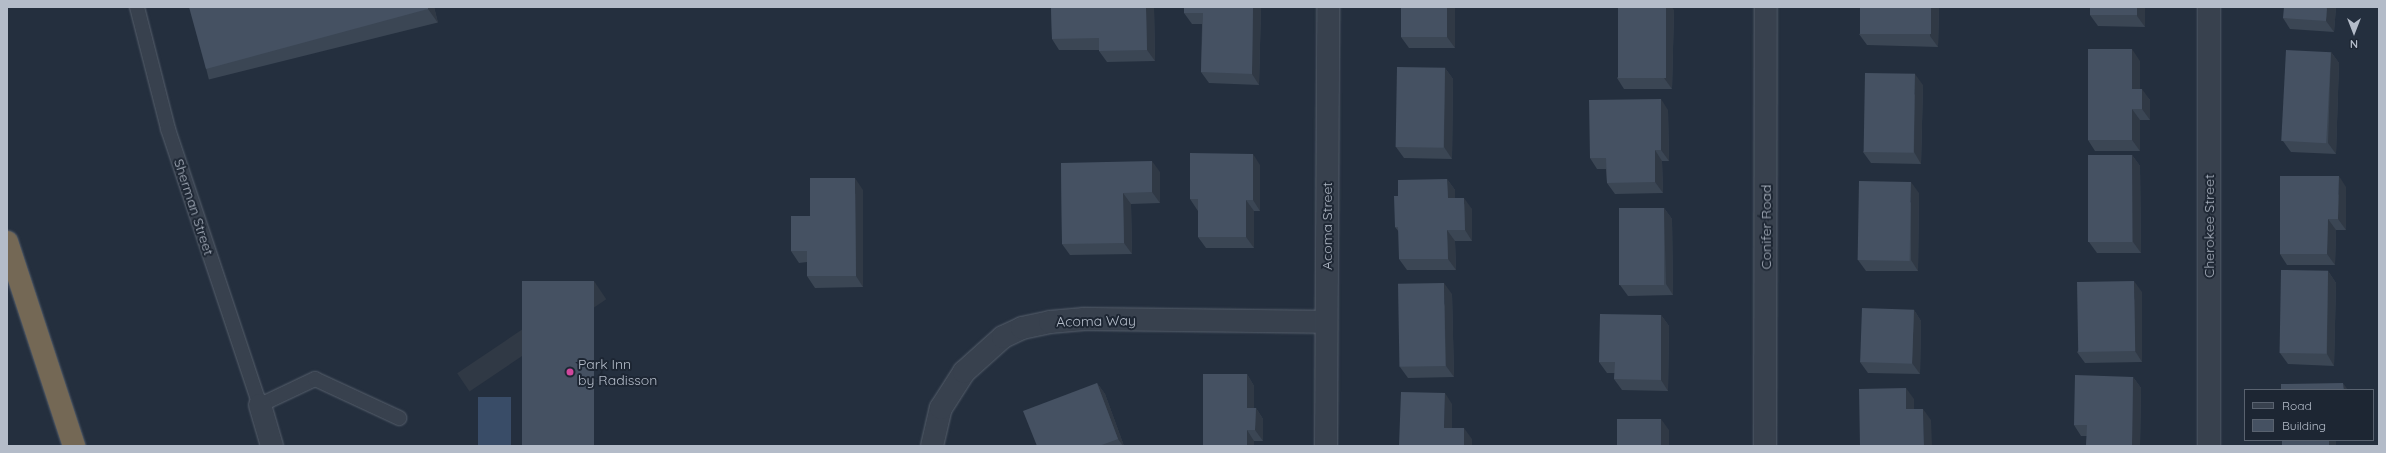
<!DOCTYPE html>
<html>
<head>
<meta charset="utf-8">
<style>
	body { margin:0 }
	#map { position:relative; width:2386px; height:453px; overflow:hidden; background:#242f3e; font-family:Quicksand,sans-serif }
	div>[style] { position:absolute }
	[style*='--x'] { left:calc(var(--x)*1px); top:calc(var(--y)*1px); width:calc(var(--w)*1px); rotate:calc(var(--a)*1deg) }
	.water>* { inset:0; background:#394c67; transform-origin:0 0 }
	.roads { filter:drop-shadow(0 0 1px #565f6c) drop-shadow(0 0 1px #565f6c) }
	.service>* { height:14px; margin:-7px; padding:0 7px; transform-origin:7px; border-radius:7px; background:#38414e }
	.minor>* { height:22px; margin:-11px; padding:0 11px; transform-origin:11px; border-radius:11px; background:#38414e }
	.tertiary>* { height:22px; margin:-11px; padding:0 11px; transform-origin:11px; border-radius:11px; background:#38414e }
	.motorway>* { height:22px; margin:-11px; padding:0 11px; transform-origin:11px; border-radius:11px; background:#746855 }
	.wall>* { inset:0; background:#3b4654; transform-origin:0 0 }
	.shaded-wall>* { inset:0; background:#303945; transform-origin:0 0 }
	.building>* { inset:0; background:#455162; transform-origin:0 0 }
	.dots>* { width:11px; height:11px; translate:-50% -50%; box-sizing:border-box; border:2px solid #1d2633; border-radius:50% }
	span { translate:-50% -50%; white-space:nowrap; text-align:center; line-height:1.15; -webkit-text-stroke:4px #1d2633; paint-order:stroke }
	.street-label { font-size:14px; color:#b4bcc9 }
	.poi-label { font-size:14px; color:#b4bcc9 }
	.left { translate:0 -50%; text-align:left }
	.frame { position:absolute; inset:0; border:8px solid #b4bcc9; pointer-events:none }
	.legend { position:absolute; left:2244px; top:389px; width:130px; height:52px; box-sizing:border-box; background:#1d2633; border:1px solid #59626f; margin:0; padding:5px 7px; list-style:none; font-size:12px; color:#b4bcc9 }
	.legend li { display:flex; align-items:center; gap:8px; height:20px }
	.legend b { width:20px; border:1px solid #59626f }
	.north { position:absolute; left:2334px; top:12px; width:40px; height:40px; -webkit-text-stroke:3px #1d2633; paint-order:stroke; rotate:180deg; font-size:11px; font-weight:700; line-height:16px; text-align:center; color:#b4bcc9 }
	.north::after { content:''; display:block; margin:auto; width:14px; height:18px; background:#b4bcc9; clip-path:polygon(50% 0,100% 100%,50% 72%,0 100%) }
</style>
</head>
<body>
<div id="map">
	<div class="water">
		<div style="left:511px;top:397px;width:49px;height:33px;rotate:90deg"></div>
	</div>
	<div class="roads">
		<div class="service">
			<div style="--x:137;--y:7;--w:126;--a:75.7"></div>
			<div style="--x:168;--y:129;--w:291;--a:71.6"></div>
			<div style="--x:260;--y:405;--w:61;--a:-25.3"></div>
			<div style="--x:315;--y:379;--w:93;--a:24.9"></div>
		</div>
		<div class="minor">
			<div style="--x:2209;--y:7;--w:439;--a:90"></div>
			<div style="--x:260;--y:405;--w:43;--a:73.7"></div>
			<div style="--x:932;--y:446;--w:39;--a:-77"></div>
			<div style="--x:941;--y:408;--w:43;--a:-57.4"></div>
			<div style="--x:964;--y:372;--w:52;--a:-41.9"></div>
			<div style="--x:1003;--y:337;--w:21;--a:-25"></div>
			<div style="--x:1022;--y:328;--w:29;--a:-12"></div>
			<div style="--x:1050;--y:322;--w:34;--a:-5"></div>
			<div style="--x:1084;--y:319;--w:242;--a:0.7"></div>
			<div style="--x:1326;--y:446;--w:439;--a:-89.7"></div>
		</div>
		<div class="tertiary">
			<div style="--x:1765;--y:446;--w:439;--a:-89.9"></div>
		</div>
		<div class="motorway">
			<div style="--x:7;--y:242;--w:215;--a:71.8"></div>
		</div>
	</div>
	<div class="wall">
		<div style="left:434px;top:7px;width:16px;height:236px;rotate:76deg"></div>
		<div style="clip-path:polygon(1051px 7px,1154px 7px,1155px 61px,1107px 62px,1099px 51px,1099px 50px,1059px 50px,1052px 39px)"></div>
		<div style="clip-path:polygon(1261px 7px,1259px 85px,1209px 83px,1201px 72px,1202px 24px,1192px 24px,1184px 13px)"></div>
		<div style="clip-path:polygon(1401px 7px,1455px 7px,1455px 48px,1409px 48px,1401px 37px)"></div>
		<div style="clip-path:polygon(1939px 7px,1938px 47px,1867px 45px,1859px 34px)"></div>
		<div style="clip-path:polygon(2145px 7px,2145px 27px,2098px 26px,2090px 15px)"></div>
		<div style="clip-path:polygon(2336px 7px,2334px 32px,2290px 29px,2283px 18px)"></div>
		<div style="clip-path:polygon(1674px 10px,1672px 89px,1624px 89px,1617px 78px)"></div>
		<div style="clip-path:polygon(2331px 52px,2339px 63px,2336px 154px,2291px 152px,2283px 141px)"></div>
		<div style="clip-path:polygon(2140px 61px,2140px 89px,2150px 100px,2150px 120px,2140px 120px,2140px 151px,2095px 151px,2088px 140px)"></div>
		<div style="clip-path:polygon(1445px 68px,1453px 79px,1452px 159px,1404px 158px,1396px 147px)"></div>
		<div style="clip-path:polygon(1923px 85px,1921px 164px,1871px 163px,1863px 152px)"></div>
		<div style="clip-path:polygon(1668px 110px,1669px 161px,1662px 161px,1663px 193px,1615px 194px,1607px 183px,1606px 169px,1597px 169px,1590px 158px)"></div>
		<div style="clip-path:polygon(2132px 155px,2140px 166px,2141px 253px,2097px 253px,2089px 242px)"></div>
		<div style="clip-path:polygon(1061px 163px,1160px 172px,1160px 203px,1131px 204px,1132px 254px,1070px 255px,1062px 244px)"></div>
		<div style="clip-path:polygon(1260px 165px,1260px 211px,1254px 211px,1254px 248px,1206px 248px,1198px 237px,1198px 211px,1190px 199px)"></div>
		<div style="clip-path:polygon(1447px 179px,1455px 190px,1455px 198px,1472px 209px,1472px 241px,1455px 241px,1456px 270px,1407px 270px,1399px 259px,1399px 232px,1395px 227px,1398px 196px)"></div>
		<div style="clip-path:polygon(2346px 187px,2346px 230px,2336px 230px,2335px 265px,2287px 265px,2280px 254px)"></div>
		<div style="clip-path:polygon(863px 190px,863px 287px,815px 288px,807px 276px,807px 262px,799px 263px,791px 251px,810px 216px)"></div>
		<div style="clip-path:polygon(1919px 193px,1918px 271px,1866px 271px,1858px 260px)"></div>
		<div style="clip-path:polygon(1664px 208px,1672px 219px,1673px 295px,1628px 296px,1620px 285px)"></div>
		<div style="clip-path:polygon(2328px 271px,2336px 283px,2334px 366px,2288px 364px,2280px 353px)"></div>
		<div style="clip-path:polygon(2142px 292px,2142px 362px,2085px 363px,2077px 352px)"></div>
		<div style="clip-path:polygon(1452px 294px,1454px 377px,1408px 378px,1400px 367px)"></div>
		<div style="clip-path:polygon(1914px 310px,1921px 321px,1920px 374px,1868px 373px,1860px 362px)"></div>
		<div style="clip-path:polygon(1661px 315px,1669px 326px,1668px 391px,1622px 390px,1614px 379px,1615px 373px,1607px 373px,1599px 362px)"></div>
		<div style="clip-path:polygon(1247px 374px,1254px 386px,1254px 408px,1256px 408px,1263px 419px,1263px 441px,1254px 441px,1254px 446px,1203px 446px)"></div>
		<div style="clip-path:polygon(2133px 377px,2141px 388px,2140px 446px,2086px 446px,2087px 436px,2081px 436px,2074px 425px)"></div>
		<div style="clip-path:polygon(1097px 383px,1105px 394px,1124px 446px,1037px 446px)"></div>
	</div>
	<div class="shaded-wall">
		<div style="clip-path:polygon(428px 7px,434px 7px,438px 23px,428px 9px)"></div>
		<div style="clip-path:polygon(1146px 7px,1154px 7px,1155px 61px,1147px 50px)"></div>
		<div style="clip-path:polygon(1253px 7px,1261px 7px,1259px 85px,1252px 74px)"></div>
		<div style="clip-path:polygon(1447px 7px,1455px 7px,1455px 48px,1447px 37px)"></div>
		<div style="clip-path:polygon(1666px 7px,1672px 7px,1674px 10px,1672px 89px,1664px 78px)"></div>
		<div style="clip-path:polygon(1931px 7px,1939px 7px,1938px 47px,1930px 36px)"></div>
		<div style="clip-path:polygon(2137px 7px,2145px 7px,2145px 27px,2137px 16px)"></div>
		<div style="clip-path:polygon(2327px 7px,2336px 7px,2334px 32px,2326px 21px)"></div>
		<div style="clip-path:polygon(2132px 49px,2140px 61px,2140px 100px,2132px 89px)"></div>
		<div style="clip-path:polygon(2331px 52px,2339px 63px,2336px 154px,2328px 143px)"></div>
		<div style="clip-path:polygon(1445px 68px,1453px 79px,1452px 159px,1444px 147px)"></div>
		<div style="clip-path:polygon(1915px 74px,1923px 85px,1921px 164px,1914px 152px)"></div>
		<div style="clip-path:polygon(2142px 89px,2150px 100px,2150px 120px,2142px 109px)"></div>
		<div style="clip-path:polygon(1661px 99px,1668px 110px,1669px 161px,1661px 150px)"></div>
		<div style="clip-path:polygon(2132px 109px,2140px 120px,2140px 151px,2132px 140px)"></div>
		<div style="clip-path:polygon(1655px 150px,1662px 161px,1663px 193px,1655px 182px)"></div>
		<div style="clip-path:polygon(1253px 154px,1260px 165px,1260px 211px,1253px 200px)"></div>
		<div style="clip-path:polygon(2132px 155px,2140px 166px,2141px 253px,2133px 242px)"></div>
		<div style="clip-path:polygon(1152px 161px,1160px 172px,1160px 203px,1152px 192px)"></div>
		<div style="clip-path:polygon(2339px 176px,2346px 187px,2346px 230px,2338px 219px)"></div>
		<div style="clip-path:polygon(855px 178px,863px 190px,863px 287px,856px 276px)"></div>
		<div style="clip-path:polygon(1447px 179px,1455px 190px,1455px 209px,1448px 198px)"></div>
		<div style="clip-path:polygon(1911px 182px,1919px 193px,1918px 271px,1911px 260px)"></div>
		<div style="clip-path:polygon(1123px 193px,1131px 204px,1132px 254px,1124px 243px)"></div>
		<div style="clip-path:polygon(1464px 198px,1472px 209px,1472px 241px,1465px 230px)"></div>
		<div style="clip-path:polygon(1246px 200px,1254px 211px,1254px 248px,1246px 237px)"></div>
		<div style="clip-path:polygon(1664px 208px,1672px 219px,1673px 295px,1666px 284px)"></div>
		<div style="clip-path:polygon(2328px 219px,2336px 230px,2335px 265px,2327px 254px)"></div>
		<div style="clip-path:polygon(1447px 230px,1455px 241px,1456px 270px,1448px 259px)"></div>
		<div style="clip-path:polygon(2328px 271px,2336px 283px,2334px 366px,2327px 354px)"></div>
		<div style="left:594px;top:281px;width:22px;height:165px;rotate:56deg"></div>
		<div style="clip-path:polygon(2134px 281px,2142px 292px,2142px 362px,2135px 351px)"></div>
		<div style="clip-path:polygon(1444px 283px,1452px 294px,1454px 377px,1446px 366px)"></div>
		<div style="clip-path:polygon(1914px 310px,1921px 321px,1920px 374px,1912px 363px)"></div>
		<div style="clip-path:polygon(1661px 315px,1669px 326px,1668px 391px,1661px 380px)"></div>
		<div style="clip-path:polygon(1247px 374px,1254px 386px,1254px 419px,1247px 408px)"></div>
		<div style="clip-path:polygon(2133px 377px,2141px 388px,2140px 446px,2132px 446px)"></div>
		<div style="clip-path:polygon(1097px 383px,1105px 394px,1124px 446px,1123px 446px,1118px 439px)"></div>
		<div style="clip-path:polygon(2343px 383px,2348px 390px,2344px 390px)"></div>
		<div style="clip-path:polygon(1906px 388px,1914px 399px,1914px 420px,1906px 409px)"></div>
		<div style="clip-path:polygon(1445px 393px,1452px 404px,1452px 439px,1444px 428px)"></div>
		<div style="clip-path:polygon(1256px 408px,1263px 419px,1263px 441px,1255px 430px)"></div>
		<div style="clip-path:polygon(1923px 409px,1931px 420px,1932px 446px,1924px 446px)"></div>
		<div style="clip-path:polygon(1661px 419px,1669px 430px,1669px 446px,1661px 446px)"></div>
		<div style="clip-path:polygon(1464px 428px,1472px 439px,1472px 446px,1464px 446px)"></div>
		<div style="clip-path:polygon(1247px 430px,1254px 441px,1254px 446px,1247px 446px)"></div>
		<div style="left:2329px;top:440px;width:7px;height:6px"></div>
	</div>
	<div class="building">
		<div style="clip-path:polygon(189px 7px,428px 7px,428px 9px,206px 69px)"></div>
		<div style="clip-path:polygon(1051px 7px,1146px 7px,1147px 50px,1099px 51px,1099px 38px,1052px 39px)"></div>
		<div style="clip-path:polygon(1184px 7px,1253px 7px,1252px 74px,1201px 72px,1203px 13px,1184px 13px)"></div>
		<div style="left:1401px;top:7px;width:46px;height:30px"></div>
		<div style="left:1618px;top:7px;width:48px;height:71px"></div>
		<div style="left:1860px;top:7px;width:71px;height:27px"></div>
		<div style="left:2090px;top:7px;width:47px;height:8px"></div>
		<div style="clip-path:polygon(2284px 7px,2327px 7px,2326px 21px,2283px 18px)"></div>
		<div style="clip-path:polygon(2088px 49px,2132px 49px,2132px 89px,2142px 89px,2142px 109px,2132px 109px,2132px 140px,2088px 140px)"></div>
		<div style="left:2286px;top:50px;width:45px;height:91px;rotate:3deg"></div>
		<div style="left:1397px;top:67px;width:48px;height:80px;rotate:1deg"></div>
		<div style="left:1865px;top:73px;width:50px;height:79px;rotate:1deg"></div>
		<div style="clip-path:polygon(1661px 99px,1661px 150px,1655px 150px,1655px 182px,1607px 183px,1606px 158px,1590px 158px,1589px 100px)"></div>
		<div style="clip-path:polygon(1190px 153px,1253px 154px,1253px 200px,1246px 200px,1246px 237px,1198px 237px,1198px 199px,1190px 199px)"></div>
		<div style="left:2088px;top:155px;width:44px;height:87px"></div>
		<div style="clip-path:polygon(1152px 161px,1152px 192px,1123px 193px,1124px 243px,1062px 244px,1061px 163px)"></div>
		<div style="clip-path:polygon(2280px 176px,2339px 176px,2338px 219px,2328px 219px,2327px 254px,2280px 254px)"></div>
		<div style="clip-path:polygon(810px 178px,855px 178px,856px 276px,807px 276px,807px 251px,791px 251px,791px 216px,810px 216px)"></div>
		<div style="clip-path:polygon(1447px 179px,1448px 198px,1464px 198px,1465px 230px,1447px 230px,1448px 259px,1399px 259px,1398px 227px,1395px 227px,1394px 196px,1398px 196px,1398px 180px)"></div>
		<div style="left:1859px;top:181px;width:52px;height:79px;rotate:1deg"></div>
		<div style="left:1619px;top:208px;width:45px;height:77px"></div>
		<div style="left:2281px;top:270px;width:47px;height:83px;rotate:1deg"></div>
		<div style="left:522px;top:281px;width:72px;height:165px"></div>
		<div style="left:2134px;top:281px;width:70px;height:57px;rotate:89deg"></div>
		<div style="left:1444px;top:283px;width:83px;height:46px;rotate:89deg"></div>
		<div style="left:1862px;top:308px;width:52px;height:54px;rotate:2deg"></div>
		<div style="clip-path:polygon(1600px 314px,1661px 315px,1661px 380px,1614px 379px,1615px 362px,1599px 362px)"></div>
		<div style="clip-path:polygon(1203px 374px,1247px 374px,1247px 408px,1256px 408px,1255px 430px,1247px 430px,1247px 446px,1203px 446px)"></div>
		<div style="clip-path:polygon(2075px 375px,2133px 377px,2132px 446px,2086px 446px,2087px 425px,2074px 425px)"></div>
		<div style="clip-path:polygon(1097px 383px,1118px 439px,1099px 446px,1037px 446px,1023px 411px)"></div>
		<div style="clip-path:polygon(2343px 383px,2344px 390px,2281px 390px,2281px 384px)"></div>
		<div style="clip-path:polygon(1906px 388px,1906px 409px,1923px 409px,1924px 446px,1860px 446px,1859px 389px)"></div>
		<div style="clip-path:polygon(1401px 392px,1445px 393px,1444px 428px,1464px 428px,1464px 446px,1399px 446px)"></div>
		<div style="left:1617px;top:419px;width:44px;height:27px"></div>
		<div style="left:2282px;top:440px;width:47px;height:6px"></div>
	</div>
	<div class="dots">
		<div style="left:570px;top:372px;background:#d1479c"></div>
	</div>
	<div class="street-label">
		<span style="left:194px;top:207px;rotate:72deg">Sherman Street</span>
		<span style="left:1327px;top:226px;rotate:-90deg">Acoma Street</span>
		<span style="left:2209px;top:226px;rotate:-90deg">Cherokee Street</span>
		<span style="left:1766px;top:227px;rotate:-90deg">Conifer Road</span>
		<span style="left:1096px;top:321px;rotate:-1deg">Acoma Way</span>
	</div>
	<div class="poi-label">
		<span class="left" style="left:578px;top:372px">Park Inn<br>by Radisson</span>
	</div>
	<div class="frame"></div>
	<ul class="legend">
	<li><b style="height:5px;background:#38414e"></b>Road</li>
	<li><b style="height:11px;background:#455162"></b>Building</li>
	</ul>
	<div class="north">N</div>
</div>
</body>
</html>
